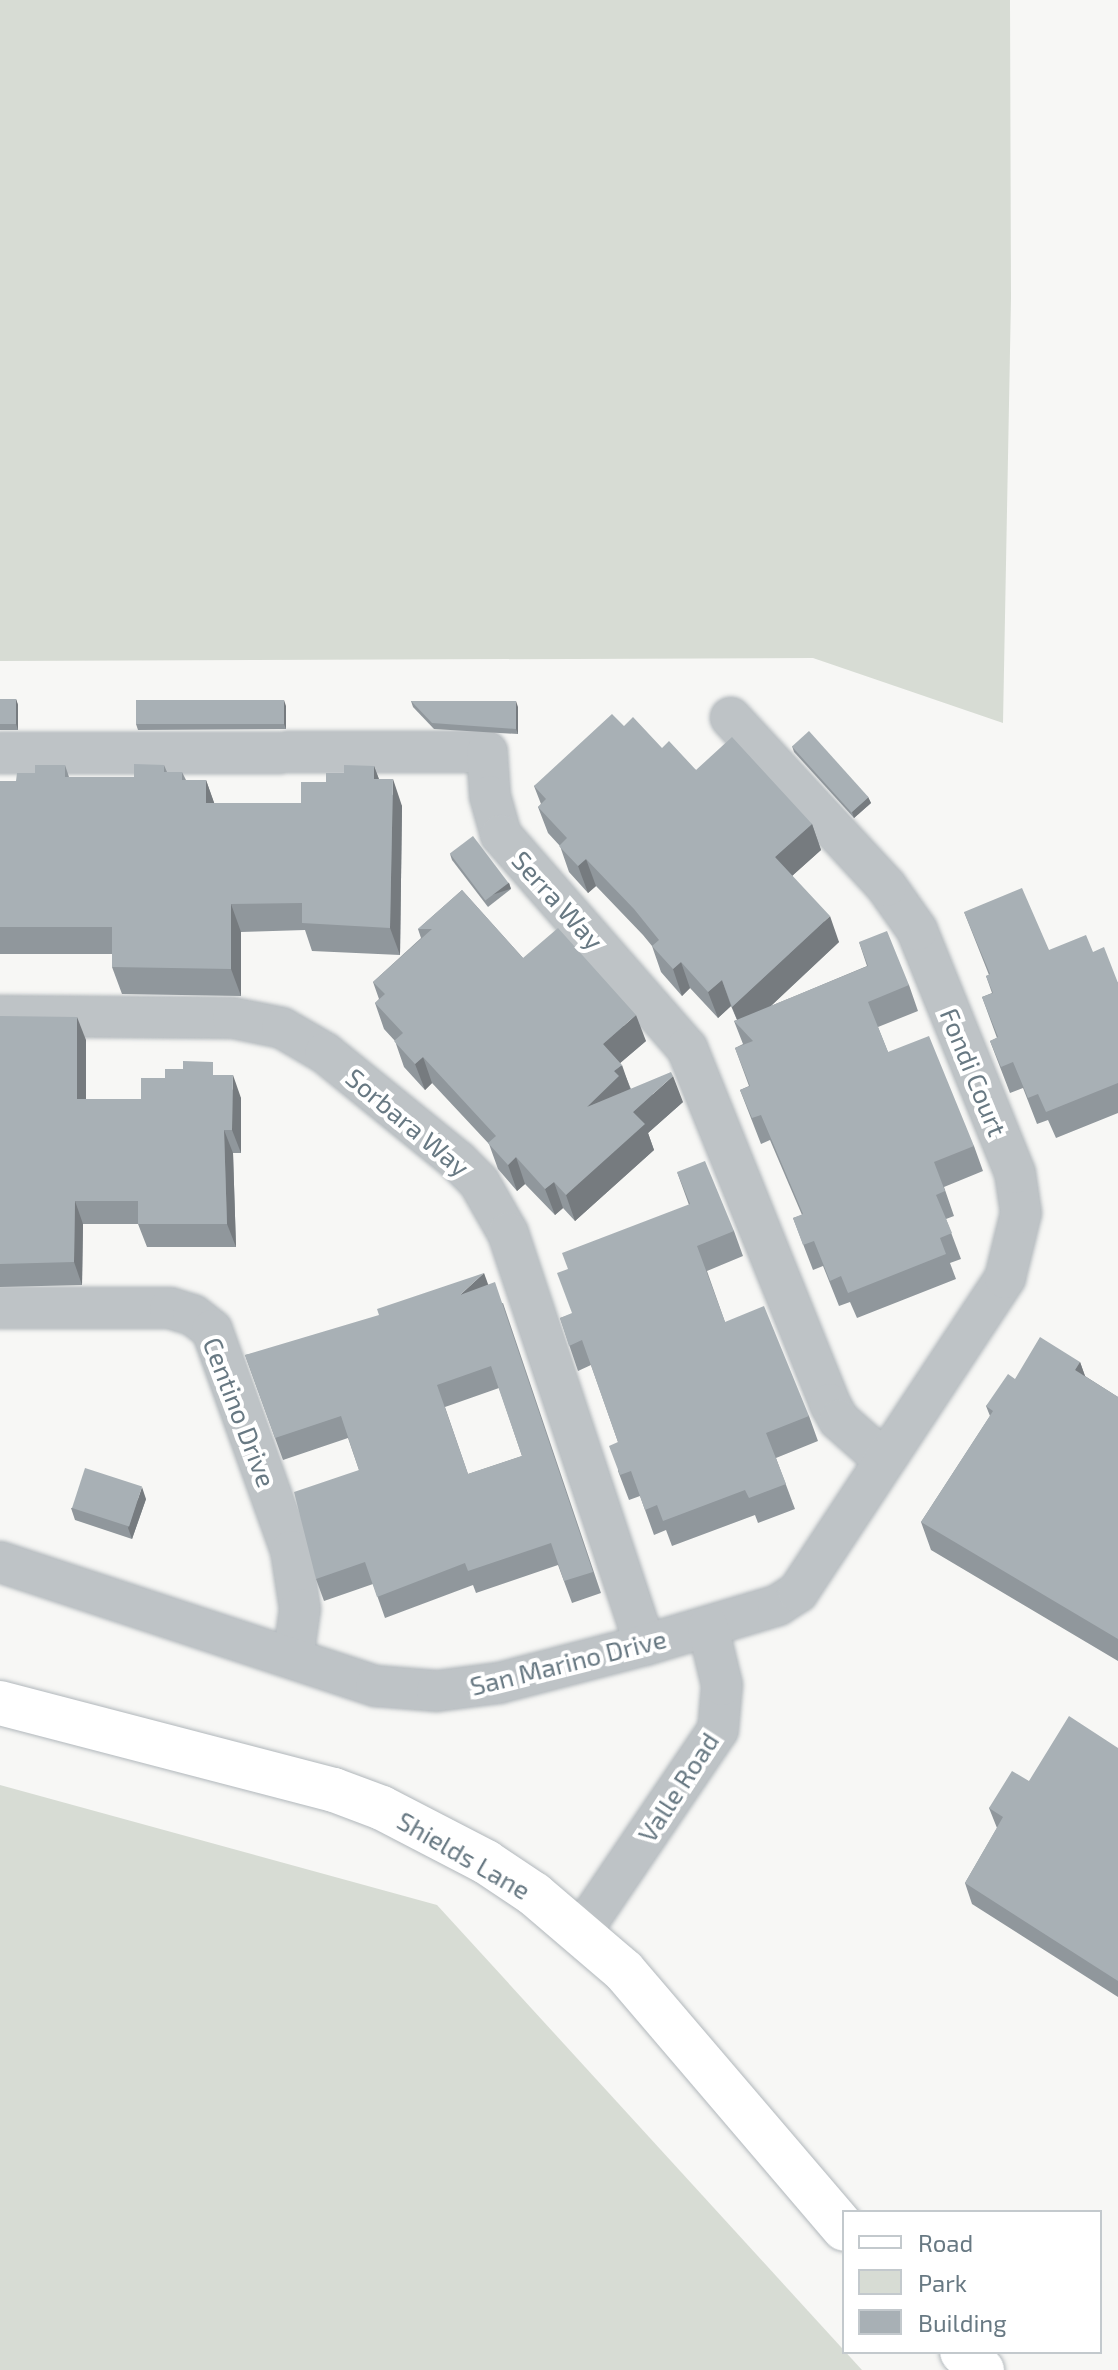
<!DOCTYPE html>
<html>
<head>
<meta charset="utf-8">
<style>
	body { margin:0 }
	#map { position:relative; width:1118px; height:2370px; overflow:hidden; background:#f7f7f5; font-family:"Exo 2",sans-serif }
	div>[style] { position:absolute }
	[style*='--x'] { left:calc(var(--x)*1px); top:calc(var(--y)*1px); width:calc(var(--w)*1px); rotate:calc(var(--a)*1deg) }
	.green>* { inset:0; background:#d7dcd4 }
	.roads { filter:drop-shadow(0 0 2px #b1b7bb) drop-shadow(0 0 2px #b1b7bb) }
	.street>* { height:40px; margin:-20px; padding:0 20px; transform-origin:20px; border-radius:20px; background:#bec3c6 }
	.secondary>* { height:44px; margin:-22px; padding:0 22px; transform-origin:22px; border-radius:22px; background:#fff }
	.wall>* { inset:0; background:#90979c }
	.shaded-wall>* { inset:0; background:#767b7f; transform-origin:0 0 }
	.building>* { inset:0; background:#a8b0b5; transform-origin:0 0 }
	span { translate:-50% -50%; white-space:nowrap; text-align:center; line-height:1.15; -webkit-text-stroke:8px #fff; paint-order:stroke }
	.street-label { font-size:26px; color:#687983 }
	.legend { position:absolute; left:842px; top:2210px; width:260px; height:144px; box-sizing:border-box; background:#fff; border:2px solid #c3c9cd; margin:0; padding:10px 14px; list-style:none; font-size:24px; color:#687983 }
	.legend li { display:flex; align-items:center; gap:16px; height:40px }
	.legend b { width:40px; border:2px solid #c3c9cd }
</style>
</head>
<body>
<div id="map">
	<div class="green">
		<div style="clip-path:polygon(0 0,1010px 0,1011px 298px,1003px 723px,813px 658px,0 661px)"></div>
		<div style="clip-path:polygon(0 1785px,437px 1905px,862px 2370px,0 2370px)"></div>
	</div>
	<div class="roads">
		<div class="street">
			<div style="--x:0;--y:753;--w:487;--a:-0.1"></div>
			<div style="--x:487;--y:752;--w:44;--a:86.1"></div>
			<div style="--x:490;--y:796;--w:41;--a:74.2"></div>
			<div style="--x:501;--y:835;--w:283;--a:48.9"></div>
			<div style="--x:687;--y:1048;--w:384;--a:68.1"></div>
			<div style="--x:830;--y:1404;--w:18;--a:61"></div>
			<div style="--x:839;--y:1420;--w:60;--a:41.6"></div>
			<div style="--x:0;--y:1016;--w:233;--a:0.5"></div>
			<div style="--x:233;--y:1018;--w:50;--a:11.5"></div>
			<div style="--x:282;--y:1028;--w:50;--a:30.2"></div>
			<div style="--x:325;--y:1053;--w:171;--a:39.1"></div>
			<div style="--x:458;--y:1161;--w:30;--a:45"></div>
			<div style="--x:479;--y:1182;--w:59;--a:60.4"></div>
			<div style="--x:508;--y:1233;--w:434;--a:71.6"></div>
			<div style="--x:0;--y:1308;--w:170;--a:0"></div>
			<div style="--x:170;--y:1308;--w:24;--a:17"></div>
			<div style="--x:193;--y:1315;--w:24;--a:38"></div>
			<div style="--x:212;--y:1330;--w:235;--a:70.3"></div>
			<div style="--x:291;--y:1551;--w:59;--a:81.2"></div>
			<div style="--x:300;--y:1609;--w:49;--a:98.1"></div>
			<div style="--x:0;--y:1562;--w:396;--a:18.3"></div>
			<div style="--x:376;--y:1686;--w:61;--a:4.7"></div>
			<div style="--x:437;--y:1691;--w:63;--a:-7.4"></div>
			<div style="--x:499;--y:1683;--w:151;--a:-14.6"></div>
			<div style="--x:645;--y:1645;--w:139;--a:-16.7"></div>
			<div style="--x:778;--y:1605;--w:24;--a:-33"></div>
			<div style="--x:798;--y:1592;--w:376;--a:-56.6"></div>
			<div style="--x:1005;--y:1278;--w:67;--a:-76.2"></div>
			<div style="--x:1021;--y:1213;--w:40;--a:-98.5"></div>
			<div style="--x:1015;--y:1173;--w:262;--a:-112"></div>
			<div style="--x:917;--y:930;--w:54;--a:-125.2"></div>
			<div style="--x:886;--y:886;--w:229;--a:-132.7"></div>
			<div style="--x:581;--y:1932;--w:244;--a:-55.9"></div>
			<div style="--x:718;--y:1730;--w:45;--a:-84.9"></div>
			<div style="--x:722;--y:1685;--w:60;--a:-103.6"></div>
		</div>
		<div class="secondary">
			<div style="--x:0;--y:1703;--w:345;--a:14.6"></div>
			<div style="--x:334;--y:1790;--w:51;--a:20.6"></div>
			<div style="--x:382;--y:1808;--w:117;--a:27.4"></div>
			<div style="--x:486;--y:1862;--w:58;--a:33.7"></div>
			<div style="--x:534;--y:1894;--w:118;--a:40.5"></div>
			<div style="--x:624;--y:1971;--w:339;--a:49.5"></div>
			<div style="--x:962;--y:2352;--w:27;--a:42"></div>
		</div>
	</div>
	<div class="wall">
		<div style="clip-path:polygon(0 699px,16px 699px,18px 705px,18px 730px,0 730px)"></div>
		<div style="clip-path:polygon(411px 701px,518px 707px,518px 734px,434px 729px,413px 707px)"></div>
		<div style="clip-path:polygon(286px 706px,286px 729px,138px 730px,136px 724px)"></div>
		<div style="clip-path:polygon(624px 726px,696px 770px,812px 824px,821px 850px,792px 876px,839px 942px,771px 1006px,867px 966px,859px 942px,909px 985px,918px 1011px,878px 1027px,888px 1052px,974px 1146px,983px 1171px,944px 1187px,954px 1216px,946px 1219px,961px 1259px,950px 1263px,956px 1279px,857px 1318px,850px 1302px,839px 1306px,823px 1266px,813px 1270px,793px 1218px,802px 1215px,770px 1140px,761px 1144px,740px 1090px,749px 1086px,735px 1048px,743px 1044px,734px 1021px,737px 1020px,731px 1006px,718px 1018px,690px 988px,682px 996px,661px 972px,652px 946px,643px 935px,596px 886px,588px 893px,569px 872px,560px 846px,548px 833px,538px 807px,541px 804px,534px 786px)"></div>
		<div style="clip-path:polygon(792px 746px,868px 797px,871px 803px,854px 818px,794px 752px)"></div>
		<div style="clip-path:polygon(65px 765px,69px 777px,134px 777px,164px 765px,167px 772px,182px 772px,186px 780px,206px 780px,214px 803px,301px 803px,326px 782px,344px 773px,374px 766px,379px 779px,402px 806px,400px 955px,312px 951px,305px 930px,241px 932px,241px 996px,122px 994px,112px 967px,112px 954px,0 954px,0 781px,16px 781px,35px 773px)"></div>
		<div style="clip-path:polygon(450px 854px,509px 883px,511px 889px,488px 907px,452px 860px)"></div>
		<div style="clip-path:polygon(462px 890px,523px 958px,646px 1041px,620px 1063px,631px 1089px,683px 1102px,648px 1133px,654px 1150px,575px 1221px,563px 1208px,555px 1215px,525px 1184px,517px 1191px,498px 1169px,489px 1144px,432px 1083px,425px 1090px,404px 1067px,395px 1041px,384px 1029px,375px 1003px,379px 999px,373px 982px,421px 938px,418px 929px)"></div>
		<div style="clip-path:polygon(964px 912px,1049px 950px,1093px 952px,1118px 983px,1118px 1113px,1056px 1138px,1048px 1120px,1037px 1124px,1023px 1088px,1010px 1093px,990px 1041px,997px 1038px,982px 997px,992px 993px,986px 976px,989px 975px)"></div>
		<div style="clip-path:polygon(0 1016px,86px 1040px,86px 1099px,141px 1099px,165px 1078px,218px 1075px,241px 1098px,241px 1153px,233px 1153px,236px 1247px,147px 1247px,138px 1224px,83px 1224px,82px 1285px,0 1287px)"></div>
		<div style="clip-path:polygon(677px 1172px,734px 1231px,743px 1256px,707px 1271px,725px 1322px,809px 1416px,818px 1441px,776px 1458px,795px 1509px,758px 1523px,755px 1515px,672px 1546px,666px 1530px,654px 1535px,640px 1496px,629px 1500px,618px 1471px,618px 1442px,591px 1365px,578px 1371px,560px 1318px,572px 1314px,689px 1205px)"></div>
		<div style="clip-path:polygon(evenodd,503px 1303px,601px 1593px,572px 1603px,558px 1565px,476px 1593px,473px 1585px,385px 1618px,373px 1584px,324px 1601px,316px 1579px,359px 1470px,348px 1438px,283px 1460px,245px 1355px,503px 1303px,499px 1388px,522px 1456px,468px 1474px,445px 1407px,499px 1388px)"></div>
		<div style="clip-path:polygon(1080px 1362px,1085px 1376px,1118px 1397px,1118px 1661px,931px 1550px,921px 1522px,990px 1416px,986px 1406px,1015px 1379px)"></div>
		<div style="clip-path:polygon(146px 1499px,132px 1539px,75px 1520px,71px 1508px)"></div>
		<div style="clip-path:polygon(1118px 1748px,1118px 1997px,972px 1904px,965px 1883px,997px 1828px,989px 1808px,1029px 1781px)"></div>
	</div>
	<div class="shaded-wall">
		<div style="clip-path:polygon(16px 699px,18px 705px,18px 730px,16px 724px)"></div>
		<div style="clip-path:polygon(284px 700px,286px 706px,286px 729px,284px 724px)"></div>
		<div style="clip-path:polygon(516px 701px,518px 707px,518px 734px,516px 729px)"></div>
		<div style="clip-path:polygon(374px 766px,384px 793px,374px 779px)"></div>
		<div style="clip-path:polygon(393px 779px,402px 806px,400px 955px,390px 928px)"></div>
		<div style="clip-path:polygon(206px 780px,216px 808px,206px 803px)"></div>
		<div style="clip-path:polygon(868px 797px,871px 803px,854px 818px,852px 812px)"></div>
		<div style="clip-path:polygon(812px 824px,821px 850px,784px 883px,775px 857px)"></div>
		<div style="clip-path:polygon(586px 859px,596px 886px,588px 893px,578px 866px)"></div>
		<div style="left:509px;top:883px;width:6px;height:29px;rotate:72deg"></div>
		<div style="clip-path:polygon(231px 904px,241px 932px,241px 996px,231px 969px)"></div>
		<div style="clip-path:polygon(830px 916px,839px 942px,744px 1031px,740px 1027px,732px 1007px)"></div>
		<div style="clip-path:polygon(681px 962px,690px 988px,682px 996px,673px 969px)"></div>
		<div style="clip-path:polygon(722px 980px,731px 1006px,718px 1018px,708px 992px)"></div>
		<div style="clip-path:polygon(636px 1015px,646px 1041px,612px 1070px,603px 1044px)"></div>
		<div style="clip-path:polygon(77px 1017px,86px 1040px,86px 1122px,77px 1099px)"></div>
		<div style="clip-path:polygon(423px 1057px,432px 1083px,425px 1090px,415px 1064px)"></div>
		<div style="clip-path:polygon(622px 1065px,631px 1091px,587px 1107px,614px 1071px)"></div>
		<div style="clip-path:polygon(233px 1075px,241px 1098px,241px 1153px,232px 1130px)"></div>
		<div style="clip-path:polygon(673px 1076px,683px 1102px,648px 1133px,654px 1150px,575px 1221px,566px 1195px,633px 1112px)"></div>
		<div style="clip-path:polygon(224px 1130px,233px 1153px,236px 1247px,227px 1224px)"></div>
		<div style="clip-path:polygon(516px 1157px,525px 1184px,517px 1191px,508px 1165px)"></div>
		<div style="clip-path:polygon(554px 1182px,563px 1208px,555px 1215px,545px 1189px)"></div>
		<div style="clip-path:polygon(75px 1201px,83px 1224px,82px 1285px,74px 1262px)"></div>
		<div style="clip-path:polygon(484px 1273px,492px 1295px,460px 1295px)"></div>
		<div style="clip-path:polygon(1080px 1362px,1090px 1390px,1075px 1370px)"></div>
		<div style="clip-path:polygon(142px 1487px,146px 1499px,132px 1539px,128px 1528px)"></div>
	</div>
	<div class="building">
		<div style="left:0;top:699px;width:16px;height:25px"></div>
		<div style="left:136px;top:700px;width:148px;height:24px"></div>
		<div style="clip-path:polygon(411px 701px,516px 701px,516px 729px,432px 723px)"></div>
		<div style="clip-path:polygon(612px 714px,624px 726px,633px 717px,662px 748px,669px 741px,696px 770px,732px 737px,812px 824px,775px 857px,830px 916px,732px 1007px,722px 980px,708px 992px,681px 962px,673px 969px,652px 946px,659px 940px,634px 909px,586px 859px,578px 866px,559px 846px,567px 838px,538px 807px,546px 799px,534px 786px)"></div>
		<div style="left:809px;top:731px;width:89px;height:23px;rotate:48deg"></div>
		<div style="clip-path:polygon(134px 764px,164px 765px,164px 772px,182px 772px,182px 780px,206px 780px,206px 803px,301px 803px,301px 782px,326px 782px,326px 773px,344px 773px,344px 765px,374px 766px,374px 779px,393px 779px,390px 928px,302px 923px,302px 903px,231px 904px,231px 969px,112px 967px,112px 927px,0 927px,0 781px,16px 781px,17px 773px,35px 773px,35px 765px,65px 765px,65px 777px,134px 777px)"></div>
		<div style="left:473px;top:836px;width:59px;height:29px;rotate:53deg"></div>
		<div style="clip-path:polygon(1022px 888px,1049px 950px,1086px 935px,1093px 952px,1104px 947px,1118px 983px,1118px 1083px,1046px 1112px,1038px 1094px,1028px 1098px,1013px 1062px,1001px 1067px,990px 1041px,998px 1037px,982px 997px,993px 993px,986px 976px,990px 974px,964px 912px)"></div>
		<div style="clip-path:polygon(462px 890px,523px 958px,558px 928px,636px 1015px,603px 1044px,622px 1065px,614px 1071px,619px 1076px,587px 1107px,671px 1072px,673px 1076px,633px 1112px,645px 1124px,566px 1195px,554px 1182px,545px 1189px,516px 1157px,508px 1165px,488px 1143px,496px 1136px,423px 1057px,415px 1064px,394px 1041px,403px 1033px,375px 1003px,385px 994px,373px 982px,432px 929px,418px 929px)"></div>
		<div style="clip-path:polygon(887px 931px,909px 985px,868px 1002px,888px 1052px,929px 1036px,974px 1146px,934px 1162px,945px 1191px,936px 1195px,952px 1233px,940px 1238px,946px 1254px,848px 1293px,841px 1276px,830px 1281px,814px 1241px,803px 1245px,793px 1218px,803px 1214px,761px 1115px,752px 1118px,740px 1090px,750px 1086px,735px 1048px,753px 1041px,734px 1021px,868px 966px,859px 942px)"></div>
		<div style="clip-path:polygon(0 1016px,77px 1017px,77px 1099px,141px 1099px,141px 1078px,165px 1078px,165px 1069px,183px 1069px,183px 1061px,213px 1062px,213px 1075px,233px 1075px,232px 1130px,224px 1130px,227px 1224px,138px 1224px,138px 1201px,75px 1201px,74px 1262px,0 1264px)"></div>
		<div style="clip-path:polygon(705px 1161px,734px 1231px,697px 1246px,725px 1322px,764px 1306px,809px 1416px,766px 1433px,786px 1484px,749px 1498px,745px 1490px,663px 1521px,657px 1505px,645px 1510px,631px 1471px,620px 1475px,609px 1446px,618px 1442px,582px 1340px,569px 1346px,560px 1318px,572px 1313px,557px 1273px,568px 1269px,562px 1253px,690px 1204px,677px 1172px)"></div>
		<div style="clip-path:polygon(evenodd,484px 1273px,460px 1295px,495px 1282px,593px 1572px,564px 1581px,551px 1543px,468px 1571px,465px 1563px,377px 1597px,365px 1562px,316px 1579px,294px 1492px,359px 1470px,341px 1416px,275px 1438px,245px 1355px,379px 1315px,377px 1309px,484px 1273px,491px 1366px,522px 1456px,468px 1474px,437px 1385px,491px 1366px)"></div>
		<div style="clip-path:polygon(1040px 1337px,1080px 1362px,1075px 1370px,1118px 1397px,1118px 1639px,921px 1522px,993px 1411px,986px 1406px,1008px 1374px,1015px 1379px)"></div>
		<div style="left:85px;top:1468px;width:60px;height:42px;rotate:18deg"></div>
		<div style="clip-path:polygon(1069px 1716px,1118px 1748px,1118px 1981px,965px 1883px,1003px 1817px,989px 1808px,1012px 1771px,1029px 1781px)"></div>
	</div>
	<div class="street-label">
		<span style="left:558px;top:900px;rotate:48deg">Serra Way</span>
		<span style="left:974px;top:1072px;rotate:68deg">Fondi Court</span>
		<span style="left:408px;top:1122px;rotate:40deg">Sorbara Way</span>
		<span style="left:240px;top:1412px;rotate:69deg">Centino Drive</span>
		<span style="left:568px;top:1662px;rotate:-14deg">San Marino Drive</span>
		<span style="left:678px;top:1787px;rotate:-57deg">Valle Road</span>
		<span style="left:464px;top:1855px;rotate:30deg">Shields Lane</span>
	</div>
	<ul class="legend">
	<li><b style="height:10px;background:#fff"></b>Road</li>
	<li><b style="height:22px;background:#d7dcd4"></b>Park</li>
	<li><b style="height:22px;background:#a8b0b5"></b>Building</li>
	</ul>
</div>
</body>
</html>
